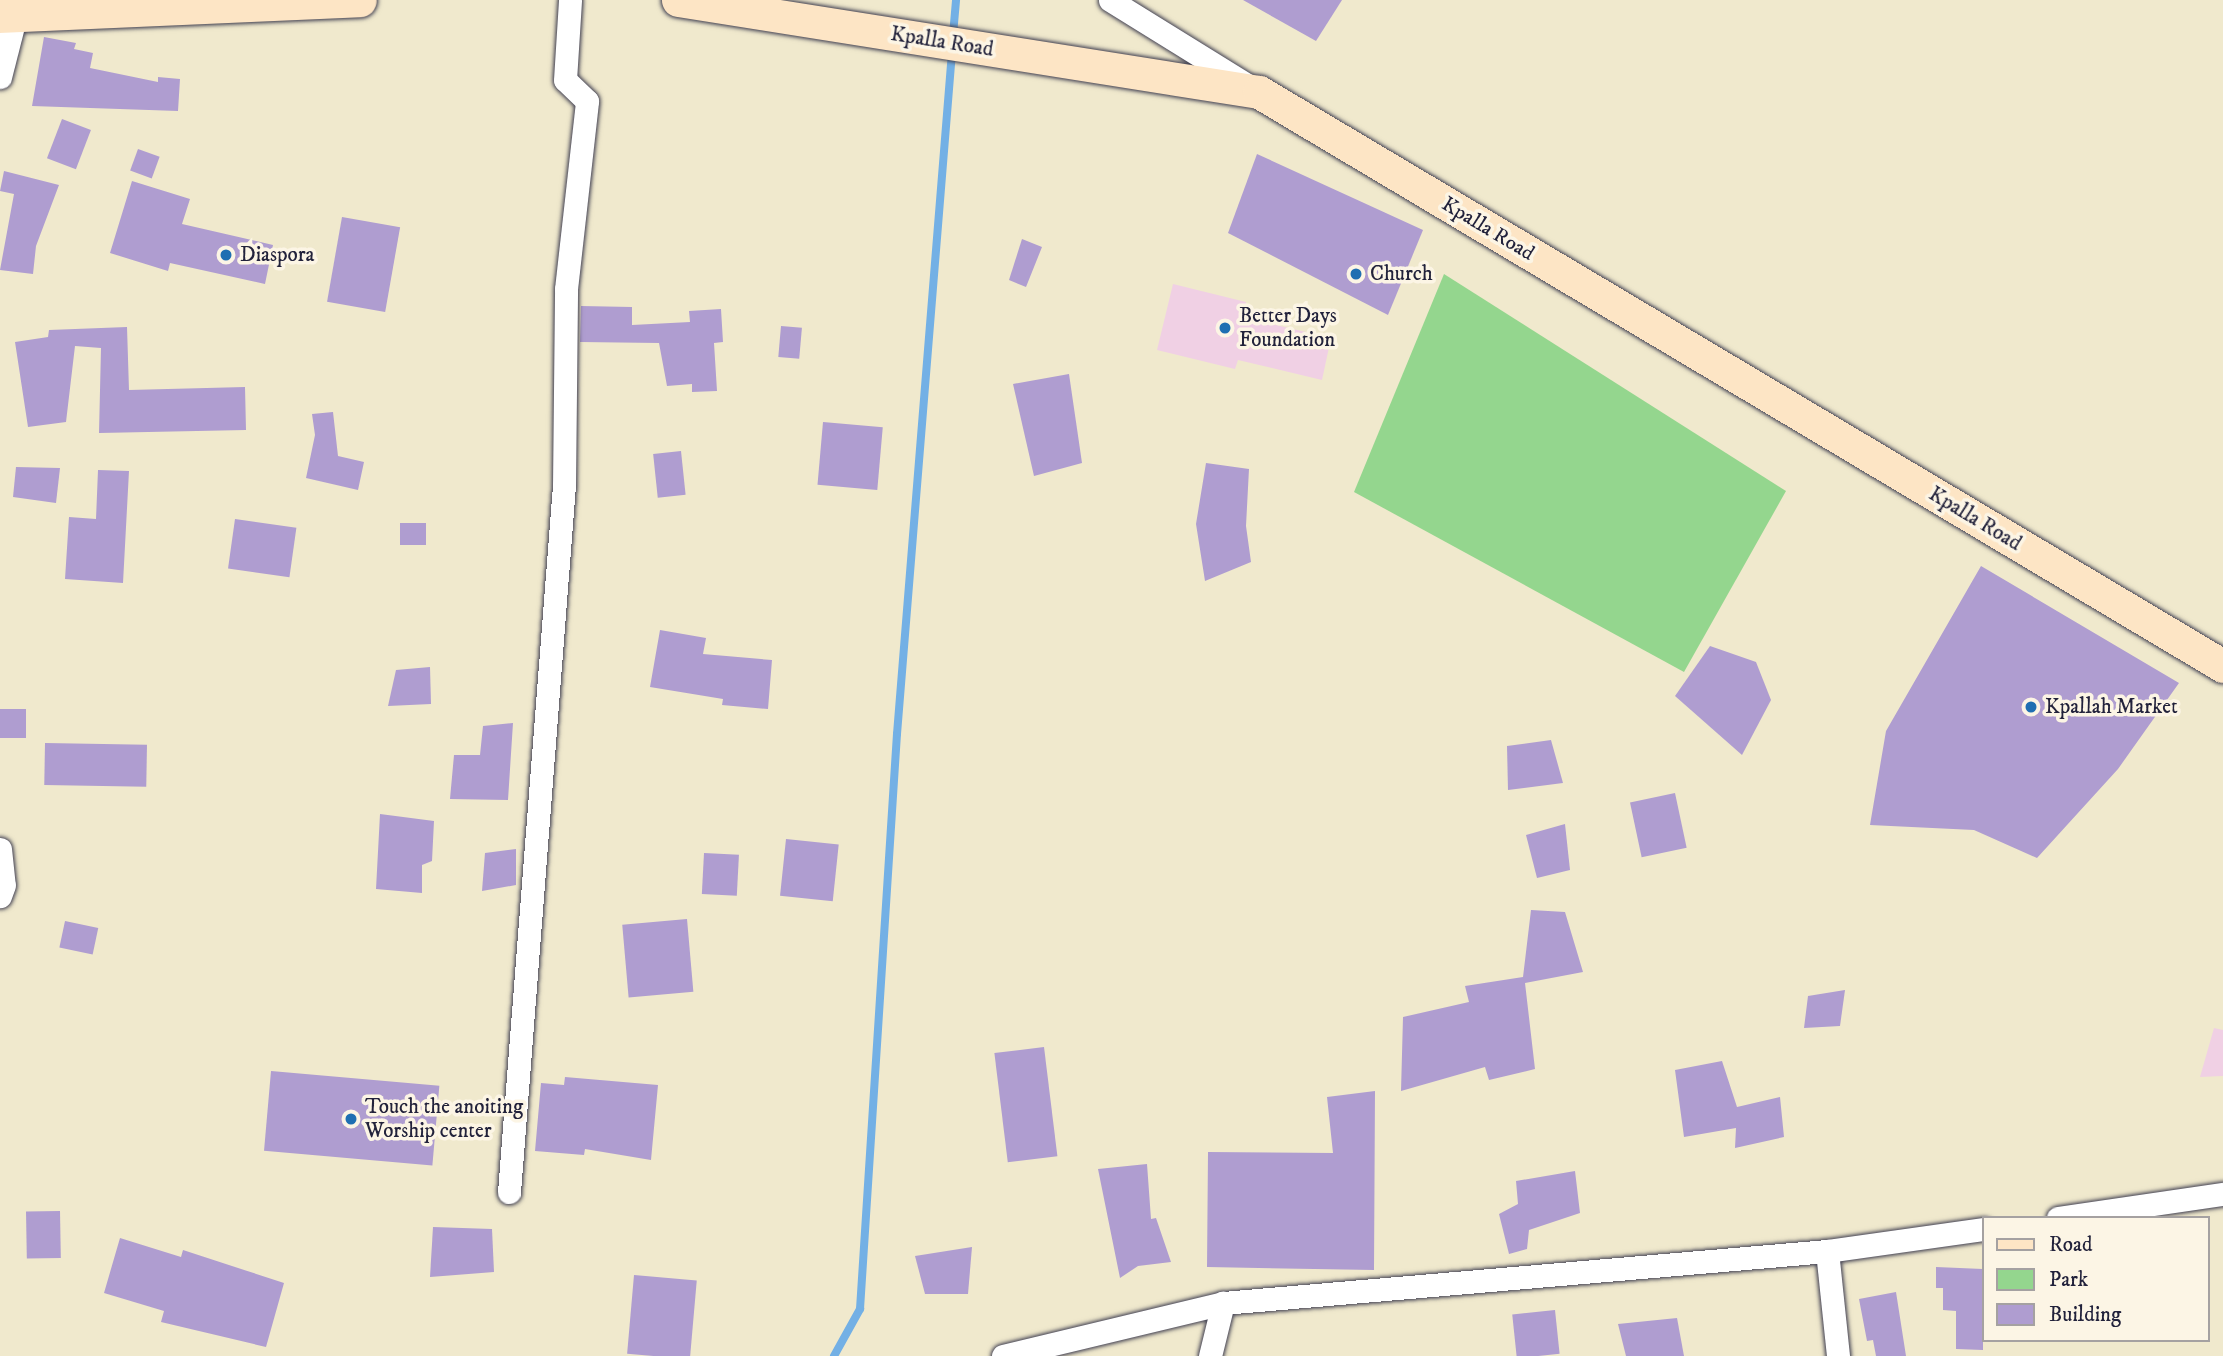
<!DOCTYPE html>
<html>
<head>
<meta charset="utf-8">
<style>
	body { margin:0 }
	#map { position:relative; width:2223px; height:1356px; overflow:hidden; background:#f0e9cd; font-family:"IM FELL DW Pica",serif }
	div>[style] { position:absolute }
	[style*='--x'] { left:calc(var(--x)*1px); top:calc(var(--y)*1px); width:calc(var(--w)*1px); rotate:calc(var(--a)*1deg) }
	.built>* { inset:0; background:#f0d0e4 }
	.green>* { inset:0; background:#94d68e }
	.stream>* { height:8px; margin:-4px; padding:0 4px; transform-origin:4px; border-radius:4px; background:#73b0e5 }
	.building>* { inset:0; background:#af9dd0; transform-origin:0 0 }
	.roads { filter:drop-shadow(0 0 2px #414051) drop-shadow(0 0 2px #414051) }
	.street>* { height:23px; margin:-11.5px; padding:0 11.5px; transform-origin:11.5px; border-radius:11.5px; background:#fff }
	.secondary>* { height:33px; margin:-16.5px; padding:0 16.5px; transform-origin:16.5px; border-radius:16.5px; background:#fde5c5 }
	.dots>* { width:19px; height:19px; translate:-50% -50%; box-sizing:border-box; border:4px solid #fcf5e5; border-radius:50% }
	span { translate:-50% -50%; white-space:nowrap; text-align:center; line-height:1.15; -webkit-text-stroke:7px #fcf5e5; paint-order:stroke }
	.street-label { font-size:21px; color:#22223b }
	.poi-label { font-size:21px; color:#22223b }
	.left { translate:0 -50%; text-align:left }
	.legend { position:absolute; left:1982px; top:1216px; width:228px; height:126px; box-sizing:border-box; background:#fcf5e5; border:2px solid #a5a1a1; margin:0; padding:9px 12px; list-style:none; font-size:21px; color:#22223b }
	.legend li { display:flex; align-items:center; gap:14px; height:35px }
	.legend b { width:35px; border:2px solid #a5a1a1 }
</style>
</head>
<body>
<div id="map">
	<div class="built">
		<div style="clip-path:polygon(1173px 284px,1246px 302px,1243px 317px,1331px 338px,1322px 380px,1238px 360px,1235px 369px,1157px 350px)"></div>
		<div style="clip-path:polygon(2214px 1028px,2223px 1030px,2223px 1076px,2200px 1077px)"></div>
	</div>
	<div class="green">
		<div style="clip-path:polygon(1444px 274px,1786px 491px,1684px 672px,1354px 492px)"></div>
	</div>
	<div class="stream">
		<div style="--x:953;--y:35;--w:35;--a:-85"></div>
		<div style="--x:834;--y:1356;--w:54;--a:-61"></div>
		<div style="--x:860;--y:1309;--w:576;--a:-86.32"></div>
		<div style="--x:897;--y:734;--w:684;--a:-85.39"></div>
	</div>
	<div class="building">
		<div style="clip-path:polygon(1243px 0,1342px 0,1316px 41px)"></div>
		<div style="clip-path:polygon(44px 37px,76px 43px,74px 49px,93px 53px,90px 68px,158px 82px,158px 77px,180px 79px,178px 111px,32px 106px)"></div>
		<div style="left:62px;top:119px;width:31px;height:42px;rotate:21deg"></div>
		<div style="left:138px;top:149px;width:23px;height:23px;rotate:20deg"></div>
		<div style="clip-path:polygon(1257px 154px,1423px 230px,1388px 315px,1228px 233px)"></div>
		<div style="clip-path:polygon(4px 171px,59px 185px,36px 246px,33px 274px,0 270px,14px 194px,0 191px)"></div>
		<div style="clip-path:polygon(132px 181px,190px 199px,182px 224px,273px 245px,265px 284px,170px 263px,168px 271px,110px 253px)"></div>
		<div style="left:342px;top:217px;width:59px;height:86px;rotate:10deg"></div>
		<div style="clip-path:polygon(1022px 239px,1042px 247px,1026px 287px,1009px 280px)"></div>
		<div style="clip-path:polygon(581px 306px,632px 307px,632px 325px,690px 322px,689px 311px,721px 309px,723px 342px,714px 343px,717px 391px,692px 392px,692px 384px,667px 386px,659px 343px,580px 342px)"></div>
		<div style="left:781px;top:326px;width:21px;height:31px;rotate:5deg"></div>
		<div style="clip-path:polygon(127px 327px,129px 390px,245px 387px,246px 430px,99px 433px,101px 348px,75px 346px,66px 422px,28px 427px,15px 342px,48px 337px,49px 330px)"></div>
		<div style="clip-path:polygon(1069px 374px,1082px 463px,1034px 476px,1013px 384px)"></div>
		<div style="clip-path:polygon(333px 412px,338px 456px,364px 462px,358px 490px,306px 478px,315px 435px,312px 414px)"></div>
		<div style="left:823px;top:422px;width:60px;height:63px;rotate:5deg"></div>
		<div style="left:681px;top:451px;width:44px;height:28px;rotate:84deg"></div>
		<div style="clip-path:polygon(1206px 463px,1249px 469px,1246px 526px,1251px 562px,1205px 581px,1196px 524px)"></div>
		<div style="clip-path:polygon(16px 467px,60px 468px,56px 503px,13px 497px)"></div>
		<div style="clip-path:polygon(98px 470px,129px 471px,123px 583px,65px 579px,69px 517px,96px 519px)"></div>
		<div style="left:235px;top:519px;width:62px;height:50px;rotate:8deg"></div>
		<div style="left:400px;top:523px;width:26px;height:22px"></div>
		<div style="clip-path:polygon(1981px 566px,2179px 683px,2118px 769px,2037px 858px,1974px 830px,1870px 825px,1886px 731px)"></div>
		<div style="clip-path:polygon(660px 630px,706px 638px,703px 654px,772px 660px,768px 709px,722px 705px,723px 699px,650px 687px)"></div>
		<div style="clip-path:polygon(1710px 646px,1756px 662px,1771px 700px,1742px 755px,1675px 696px)"></div>
		<div style="clip-path:polygon(430px 667px,431px 704px,388px 706px,396px 670px)"></div>
		<div style="left:0;top:709px;width:26px;height:29px"></div>
		<div style="clip-path:polygon(513px 723px,508px 800px,450px 799px,454px 755px,480px 755px,483px 726px)"></div>
		<div style="clip-path:polygon(1551px 740px,1563px 783px,1508px 790px,1507px 746px)"></div>
		<div style="left:45px;top:743px;width:102px;height:42px;rotate:1deg"></div>
		<div style="left:1675px;top:793px;width:56px;height:46px;rotate:78deg"></div>
		<div style="clip-path:polygon(380px 814px,434px 821px,432px 861px,422px 865px,422px 893px,376px 889px)"></div>
		<div style="clip-path:polygon(1565px 824px,1570px 870px,1537px 878px,1526px 835px)"></div>
		<div style="left:786px;top:839px;width:53px;height:57px;rotate:6deg"></div>
		<div style="clip-path:polygon(516px 849px,516px 885px,482px 891px,485px 853px)"></div>
		<div style="left:704px;top:853px;width:35px;height:41px;rotate:3deg"></div>
		<div style="clip-path:polygon(1531px 910px,1565px 912px,1583px 972px,1525px 983px,1535px 1069px,1489px 1080px,1485px 1067px,1401px 1091px,1403px 1017px,1469px 1002px,1465px 986px,1523px 977px)"></div>
		<div style="left:687px;top:919px;width:73px;height:65px;rotate:85deg"></div>
		<div style="left:65px;top:921px;width:34px;height:27px;rotate:12deg"></div>
		<div style="clip-path:polygon(1845px 990px,1840px 1026px,1804px 1028px,1808px 996px)"></div>
		<div style="left:1044px;top:1047px;width:110px;height:50px;rotate:83deg"></div>
		<div style="clip-path:polygon(1722px 1061px,1737px 1107px,1780px 1097px,1784px 1137px,1735px 1148px,1736px 1128px,1684px 1137px,1675px 1070px)"></div>
		<div style="left:271px;top:1071px;width:169px;height:80px;rotate:5deg"></div>
		<div style="clip-path:polygon(565px 1077px,658px 1085px,651px 1160px,585px 1149px,584px 1155px,535px 1151px,541px 1083px,564px 1085px)"></div>
		<div style="clip-path:polygon(1375px 1091px,1374px 1270px,1207px 1267px,1208px 1152px,1333px 1153px,1327px 1097px)"></div>
		<div style="clip-path:polygon(1147px 1164px,1151px 1219px,1156px 1218px,1171px 1262px,1138px 1266px,1120px 1278px,1098px 1169px)"></div>
		<div style="clip-path:polygon(1575px 1171px,1580px 1213px,1529px 1230px,1527px 1249px,1509px 1254px,1499px 1214px,1518px 1204px,1516px 1181px)"></div>
		<div style="left:60px;top:1211px;width:47px;height:34px;rotate:89deg"></div>
		<div style="clip-path:polygon(433px 1227px,492px 1229px,494px 1272px,430px 1277px)"></div>
		<div style="clip-path:polygon(120px 1238px,181px 1257px,183px 1250px,284px 1283px,266px 1347px,161px 1322px,164px 1311px,104px 1293px)"></div>
		<div style="clip-path:polygon(972px 1247px,968px 1294px,925px 1294px,915px 1256px)"></div>
		<div style="clip-path:polygon(1936px 1267px,1983px 1269px,1983px 1350px,1956px 1349px,1956px 1311px,1943px 1310px,1943px 1288px,1936px 1288px)"></div>
		<div style="left:634px;top:1275px;width:63px;height:79px;rotate:5deg"></div>
		<div style="clip-path:polygon(1896px 1292px,1906px 1356px,1876px 1356px,1873px 1340px,1867px 1341px,1859px 1299px)"></div>
		<div style="left:1555px;top:1310px;width:44px;height:43px;rotate:84deg"></div>
		<div style="clip-path:polygon(1677px 1318px,1684px 1356px,1626px 1356px,1618px 1324px)"></div>
	</div>
	<div class="roads">
		<div class="street">
			<div style="--x:1110;--y:0;--w:161;--a:31.8"></div>
			<div style="--x:0;--y:77;--w:61;--a:-75.7"></div>
			<div style="--x:0;--y:849;--w:36;--a:84"></div>
			<div style="--x:4;--y:885;--w:12;--a:110"></div>
			<div style="--x:509;--y:1192;--w:708;--a:-85.55"></div>
			<div style="--x:564;--y:486;--w:197;--a:-89.4"></div>
			<div style="--x:566;--y:289;--w:189;--a:-83.6"></div>
			<div style="--x:587;--y:101;--w:30;--a:-136"></div>
			<div style="--x:565;--y:80;--w:80;--a:-86.4"></div>
			<div style="--x:2058;--y:1218;--w:167;--a:-8.3"></div>
			<div style="--x:1827;--y:1251;--w:106;--a:84"></div>
			<div style="--x:1003;--y:1356;--w:226;--a:-13.5"></div>
			<div style="--x:1210;--y:1356;--w:55;--a:-76.2"></div>
			<div style="--x:1223;--y:1303;--w:606;--a:-4.92"></div>
			<div style="--x:1827;--y:1251;--w:158;--a:-8"></div>
		</div>
		<div class="secondary">
			<div style="--x:678;--y:0;--w:588;--a:9"></div>
			<div style="--x:1259;--y:92;--w:1122;--a:30.77"></div>
			<div style="--x:0;--y:16;--w:360;--a:-2.5"></div>
		</div>
	</div>
	<div class="dots">
		<div style="left:226px;top:255px;background:#1f6fb2"></div>
		<div style="left:1356px;top:274px;background:#1f6fb2"></div>
		<div style="left:1225px;top:328px;background:#1f6fb2"></div>
		<div style="left:2031px;top:707px;background:#1f6fb2"></div>
		<div style="left:351px;top:1119px;background:#1f6fb2"></div>
	</div>
	<div class="street-label">
		<span style="left:942px;top:42px;rotate:9deg">Kpalla Road</span>
		<span style="left:1488px;top:229px;rotate:31deg">Kpalla Road</span>
		<span style="left:1975px;top:519px;rotate:31deg">Kpalla Road</span>
	</div>
	<div class="poi-label">
		<span class="left" style="left:240px;top:255px">Diaspora</span>
		<span class="left" style="left:1370px;top:274px">Church</span>
		<span class="left" style="left:1239px;top:328px">Better Days<br>Foundation</span>
		<span class="left" style="left:2045px;top:707px">Kpallah Market</span>
		<span class="left" style="left:365px;top:1119px">Touch the anoiting<br>Worship center</span>
	</div>
	<ul class="legend">
	<li><b style="height:9px;background:#fde5c5"></b>Road</li>
	<li><b style="height:19px;background:#94d68e"></b>Park</li>
	<li><b style="height:19px;background:#af9dd0"></b>Building</li>
	</ul>
</div>
</body>
</html>
